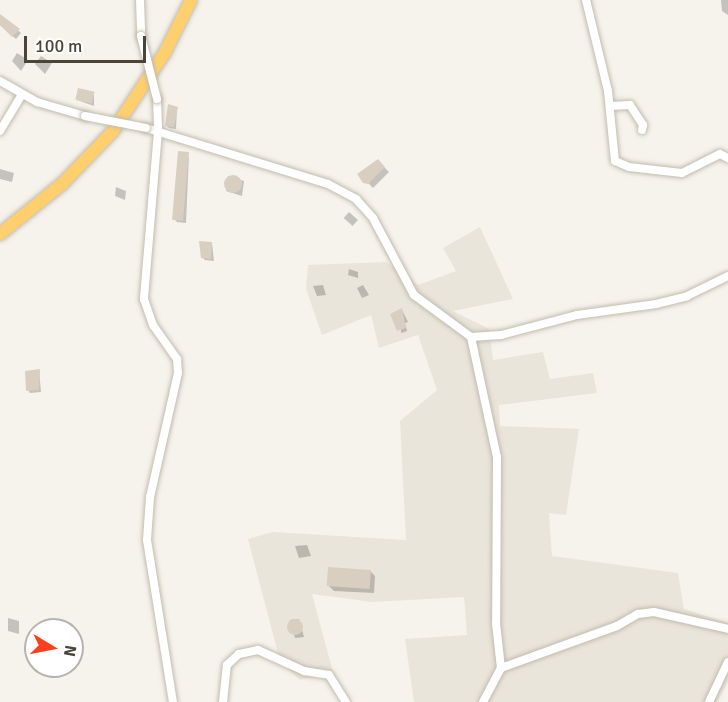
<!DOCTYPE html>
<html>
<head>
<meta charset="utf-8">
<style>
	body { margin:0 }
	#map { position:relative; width:728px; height:702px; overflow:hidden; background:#f6f3ec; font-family:Signika,sans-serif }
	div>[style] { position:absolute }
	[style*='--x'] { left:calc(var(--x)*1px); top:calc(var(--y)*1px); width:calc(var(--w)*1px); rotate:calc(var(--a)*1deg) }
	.residential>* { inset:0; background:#eae5da }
	.shadow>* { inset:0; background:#0003; transform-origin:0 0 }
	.building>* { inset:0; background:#d8cfc1; transform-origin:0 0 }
	.round { border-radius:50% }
	.roads { filter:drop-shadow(0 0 2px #c2bbae) drop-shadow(0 0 2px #c2bbae) }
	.minor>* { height:8px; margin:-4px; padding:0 4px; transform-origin:4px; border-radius:4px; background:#fff }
	.highway>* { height:12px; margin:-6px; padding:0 6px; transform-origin:6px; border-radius:6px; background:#ffcf6e }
	.bridges { filter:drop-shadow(0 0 2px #c2bbae) drop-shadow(0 0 2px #c2bbae) }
	.minor-bridge>* { height:8px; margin:-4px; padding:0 4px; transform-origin:4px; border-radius:4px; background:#fff }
	span { translate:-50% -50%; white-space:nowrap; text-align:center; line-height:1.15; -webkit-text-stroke:4.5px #fff; paint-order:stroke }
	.north { position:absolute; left:24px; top:618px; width:60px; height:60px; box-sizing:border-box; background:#fff; border:2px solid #b7b4b0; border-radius:50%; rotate:100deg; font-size:16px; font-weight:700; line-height:24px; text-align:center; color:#4b4439 }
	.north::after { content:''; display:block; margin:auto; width:21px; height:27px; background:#fc3f1d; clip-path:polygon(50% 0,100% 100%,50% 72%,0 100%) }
	.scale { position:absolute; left:24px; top:36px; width:122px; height:27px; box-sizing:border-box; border:3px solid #4b4439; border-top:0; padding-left:8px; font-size:18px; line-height:21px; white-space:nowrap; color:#4b4439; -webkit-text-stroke:4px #fff; paint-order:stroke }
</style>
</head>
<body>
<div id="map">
	<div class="residential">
		<div style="clip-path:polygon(480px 227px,513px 299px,453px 311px,489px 329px,493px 360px,543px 352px,550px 379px,593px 373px,597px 393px,499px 405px,500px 426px,579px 429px,566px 515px,549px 513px,552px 556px,678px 573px,684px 609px,728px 623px,728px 682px,717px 702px,414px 702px,405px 639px,467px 635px,464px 597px,372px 602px,312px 594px,333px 672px,300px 680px,280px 661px,248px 539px,272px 532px,406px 540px,400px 421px,437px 390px,418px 335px,379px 348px,371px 315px,322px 335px,306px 289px,308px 265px,386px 262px,418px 285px,456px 271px,443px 248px)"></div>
	</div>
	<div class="shadow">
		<div style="clip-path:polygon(721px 0,728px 0,728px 15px,722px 11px)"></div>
		<div style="clip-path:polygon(0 15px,21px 33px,16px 39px,0 25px)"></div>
		<div style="clip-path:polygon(17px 53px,28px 60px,21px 71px,12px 61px)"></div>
		<div style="clip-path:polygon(41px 56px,52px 63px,45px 74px,35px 64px)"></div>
		<div style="clip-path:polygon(94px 93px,94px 106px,77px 100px)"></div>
		<div style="clip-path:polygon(177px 108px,176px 129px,169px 128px,167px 126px)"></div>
		<div style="clip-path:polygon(189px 154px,186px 223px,177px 222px,174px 219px)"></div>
		<div style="clip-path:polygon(378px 161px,389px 172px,373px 188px,359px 174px)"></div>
		<div style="clip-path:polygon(0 169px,14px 173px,12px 182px,0 179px)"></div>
		<div style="clip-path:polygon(228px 176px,244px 181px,242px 196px,226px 191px)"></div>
		<div style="clip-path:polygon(116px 187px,126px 191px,125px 200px,115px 196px)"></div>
		<div style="left:349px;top:212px;width:12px;height:8px;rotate:42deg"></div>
		<div style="clip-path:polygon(212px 243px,214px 261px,205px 260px,202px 257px)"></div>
		<div style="clip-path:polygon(349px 269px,358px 272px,358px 278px,348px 275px)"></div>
		<div style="clip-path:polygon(323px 285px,326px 295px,317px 296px,313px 286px)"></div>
		<div style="clip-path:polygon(363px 285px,369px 295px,362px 298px,357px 288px)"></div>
		<div style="clip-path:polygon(402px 310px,408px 322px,405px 323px,407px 331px,401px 333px)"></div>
		<div style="clip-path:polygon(39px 370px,41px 392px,30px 393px,28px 390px)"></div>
		<div style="clip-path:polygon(307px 545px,311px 556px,299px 558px,295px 546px)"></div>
		<div style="clip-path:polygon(370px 571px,375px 576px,374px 593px,334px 591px,329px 586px)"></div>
		<div style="clip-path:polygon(8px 618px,19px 621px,19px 634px,8px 631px)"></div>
		<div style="clip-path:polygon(299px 619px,304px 637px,295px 638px,290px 620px)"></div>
	</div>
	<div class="building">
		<div style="clip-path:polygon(0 14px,20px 29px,12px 37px,0 25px)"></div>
		<div style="left:78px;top:88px;width:17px;height:12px;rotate:13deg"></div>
		<div style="clip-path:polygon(168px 104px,178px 107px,174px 127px,165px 126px)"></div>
		<div style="left:178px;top:151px;width:11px;height:69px;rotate:5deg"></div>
		<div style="clip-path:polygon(378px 159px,385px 167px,368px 184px,363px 183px,357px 174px)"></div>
		<div class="round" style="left:224px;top:175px;width:18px;height:18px"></div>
		<div style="clip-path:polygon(199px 241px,212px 242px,211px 259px,201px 258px)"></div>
		<div style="clip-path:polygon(402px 308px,406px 328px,397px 331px,390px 314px)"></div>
		<div style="clip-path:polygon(40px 369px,39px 390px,26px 391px,25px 371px)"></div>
		<div style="left:328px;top:567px;width:43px;height:19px;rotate:4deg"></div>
		<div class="round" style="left:287px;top:619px;width:16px;height:16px"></div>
	</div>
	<div class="roads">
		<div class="minor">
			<div style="--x:140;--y:0;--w:36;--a:88"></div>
			<div style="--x:586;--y:0;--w:94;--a:76.4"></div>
			<div style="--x:608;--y:91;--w:70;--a:84.3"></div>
			<div style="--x:615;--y:161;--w:15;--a:23"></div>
			<div style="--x:629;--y:167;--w:53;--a:6.5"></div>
			<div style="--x:682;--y:173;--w:42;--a:-26.6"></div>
			<div style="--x:720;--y:154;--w:9;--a:27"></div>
			<div style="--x:0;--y:81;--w:43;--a:29.6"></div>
			<div style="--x:37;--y:102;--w:50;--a:16.3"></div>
			<div style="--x:157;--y:99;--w:32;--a:88"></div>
			<div style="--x:158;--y:131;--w:169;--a:94.8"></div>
			<div style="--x:144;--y:299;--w:28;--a:71"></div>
			<div style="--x:153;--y:325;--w:42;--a:54.8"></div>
			<div style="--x:177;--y:359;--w:14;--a:86"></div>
			<div style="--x:178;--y:373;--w:127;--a:102.7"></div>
			<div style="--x:150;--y:497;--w:43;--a:94"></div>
			<div style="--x:147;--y:540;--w:164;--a:80.9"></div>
			<div style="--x:610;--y:106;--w:20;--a:-3"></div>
			<div style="--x:630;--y:105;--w:24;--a:57"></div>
			<div style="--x:643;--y:125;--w:5;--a:101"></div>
			<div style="--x:146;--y:128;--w:190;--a:17.1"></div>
			<div style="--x:328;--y:184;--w:32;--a:28"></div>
			<div style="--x:356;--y:199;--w:25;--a:48"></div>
			<div style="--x:373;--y:218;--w:87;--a:62"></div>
			<div style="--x:414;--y:295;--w:71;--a:36.4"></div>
			<div style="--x:471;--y:337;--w:30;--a:-4"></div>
			<div style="--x:501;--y:335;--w:79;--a:-14.7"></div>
			<div style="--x:577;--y:315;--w:80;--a:-7.9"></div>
			<div style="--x:656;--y:304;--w:32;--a:-14"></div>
			<div style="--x:687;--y:296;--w:46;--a:-26"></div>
			<div style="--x:0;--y:131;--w:41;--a:-59"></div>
			<div style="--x:471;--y:337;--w:123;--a:77.8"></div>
			<div style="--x:497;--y:457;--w:166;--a:90.3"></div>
			<div style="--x:496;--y:623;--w:45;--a:83.7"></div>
			<div style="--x:501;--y:668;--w:38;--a:118"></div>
			<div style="--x:501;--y:668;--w:123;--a:-19.9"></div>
			<div style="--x:617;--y:626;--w:24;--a:-30"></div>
			<div style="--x:638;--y:614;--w:16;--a:-7"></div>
			<div style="--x:654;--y:612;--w:76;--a:12.9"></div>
			<div style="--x:223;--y:702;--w:37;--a:-84"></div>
			<div style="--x:227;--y:665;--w:16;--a:-43"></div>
			<div style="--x:239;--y:654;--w:19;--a:-12"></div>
			<div style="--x:258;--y:650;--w:51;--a:24.5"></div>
			<div style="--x:304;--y:671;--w:25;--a:9"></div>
			<div style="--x:329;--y:675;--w:32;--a:58"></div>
			<div style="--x:709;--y:702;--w:44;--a:-64.6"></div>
		</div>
		<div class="highway">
			<div style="--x:0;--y:234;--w:80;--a:-38.9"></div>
			<div style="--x:62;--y:184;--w:74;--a:-46.1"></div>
			<div style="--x:113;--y:131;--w:95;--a:-56.6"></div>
			<div style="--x:165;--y:52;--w:58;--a:-63.4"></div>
		</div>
	</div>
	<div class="bridges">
		<div class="minor-bridge">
			<div style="--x:141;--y:36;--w:65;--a:75.7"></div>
			<div style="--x:85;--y:116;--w:62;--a:11.1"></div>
		</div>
	</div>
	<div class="north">N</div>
	<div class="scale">100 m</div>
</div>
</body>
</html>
